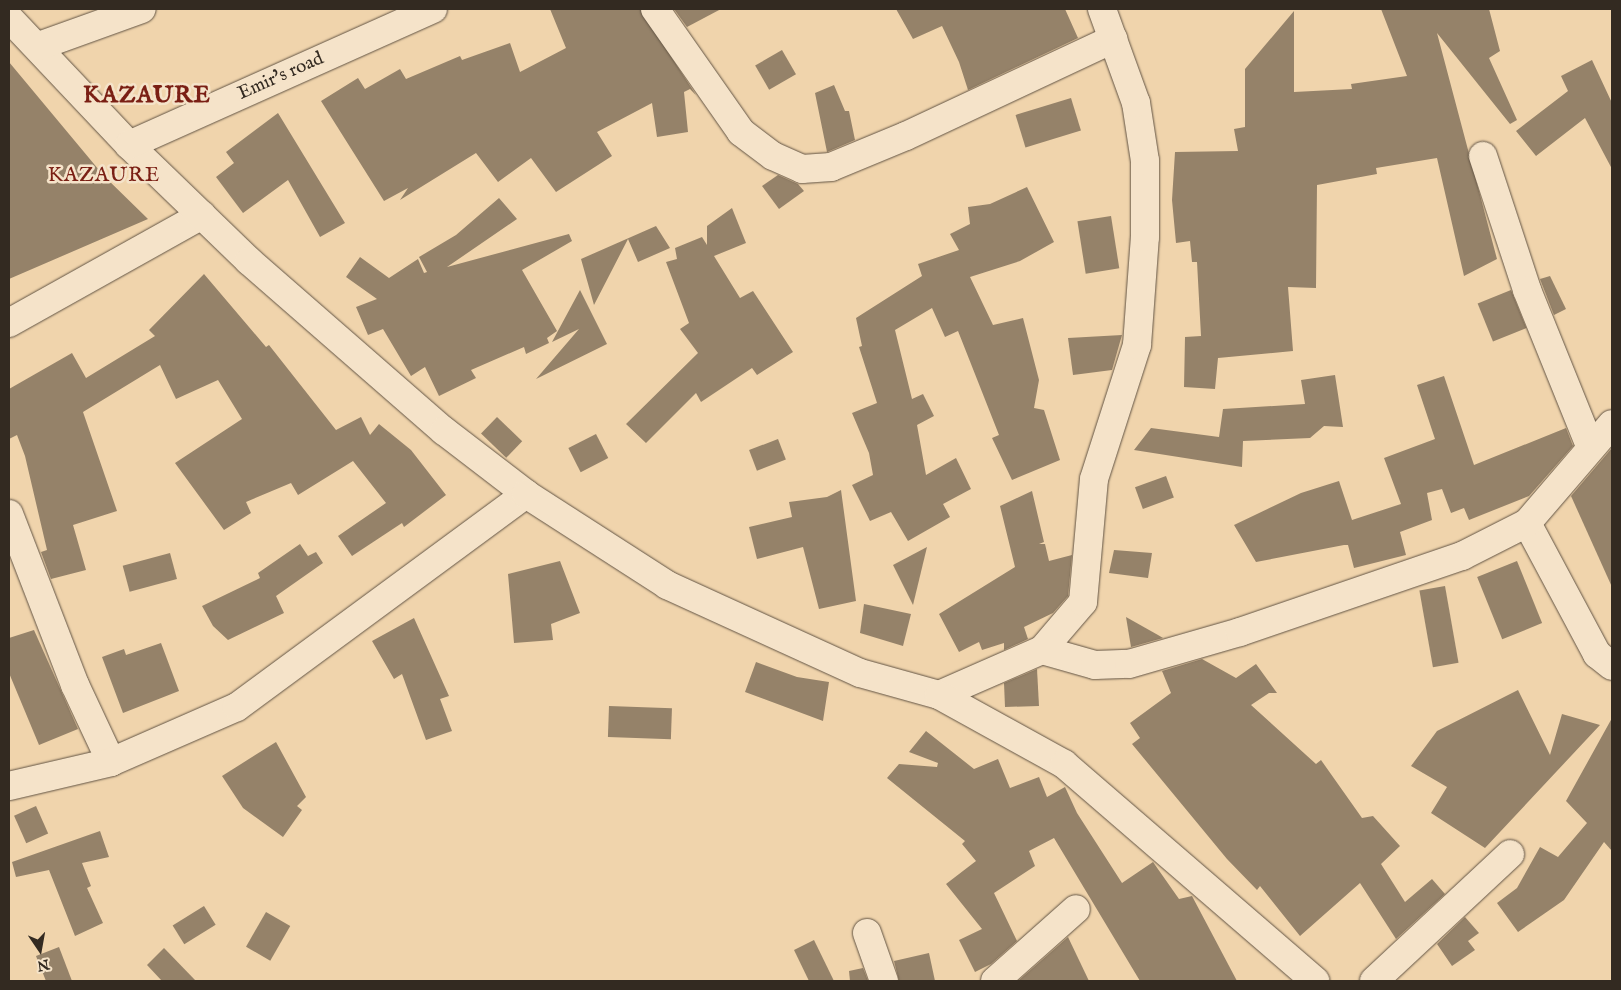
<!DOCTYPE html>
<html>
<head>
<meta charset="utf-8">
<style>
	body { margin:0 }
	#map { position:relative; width:1621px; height:990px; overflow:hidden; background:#f0d4ac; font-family:"IM FELL English",serif }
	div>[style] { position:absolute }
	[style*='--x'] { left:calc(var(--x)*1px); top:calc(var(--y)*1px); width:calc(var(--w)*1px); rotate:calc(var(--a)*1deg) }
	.building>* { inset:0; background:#958269; transform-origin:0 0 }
	.roads { filter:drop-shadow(0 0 1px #625444) drop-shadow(0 0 1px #625444) }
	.minor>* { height:28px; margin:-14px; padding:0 14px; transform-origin:14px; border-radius:14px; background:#f5e3c9 }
	.secondary>* { height:28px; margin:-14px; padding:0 14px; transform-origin:14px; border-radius:14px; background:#f5e3c9 }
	span { translate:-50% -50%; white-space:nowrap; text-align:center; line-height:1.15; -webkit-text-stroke:5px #f5e3c9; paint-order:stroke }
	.street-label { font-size:19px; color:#332a21 }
	.quarter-label { font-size:21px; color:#7a1f14; letter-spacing:1px }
	.district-label { font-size:24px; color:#7a1f14; font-weight:700; letter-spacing:1px }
	.frame { position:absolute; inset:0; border:10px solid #332a21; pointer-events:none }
	.north { position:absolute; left:15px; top:925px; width:50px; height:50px; -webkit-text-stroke:4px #f5e3c9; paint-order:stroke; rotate:168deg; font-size:14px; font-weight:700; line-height:20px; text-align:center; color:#332a21 }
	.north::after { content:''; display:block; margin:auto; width:18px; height:22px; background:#332a21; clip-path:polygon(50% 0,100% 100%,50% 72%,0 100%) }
</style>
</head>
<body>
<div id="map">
	<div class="building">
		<div style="clip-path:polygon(550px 9px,640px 9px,696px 95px,690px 89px,684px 92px,688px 132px,657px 137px,652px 103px,597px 132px,612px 156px,556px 192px,531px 158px,498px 182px,476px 153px,400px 200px,408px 188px,384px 201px,321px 101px,358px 78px,365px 89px,400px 69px,406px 79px,460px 56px,462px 60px,510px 43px,520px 72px,566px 48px)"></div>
		<div style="clip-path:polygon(674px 9px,721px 9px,687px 27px)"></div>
		<div style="clip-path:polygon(896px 9px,1065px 9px,1078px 38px,968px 90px,959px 62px,942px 26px,913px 39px)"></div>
		<div style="clip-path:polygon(1381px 9px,1489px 9px,1500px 51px,1489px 58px,1517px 120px,1510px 124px,1437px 33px,1497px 259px,1464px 276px,1437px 158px,1376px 168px,1377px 174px,1317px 185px,1316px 288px,1288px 287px,1293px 351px,1218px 358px,1215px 389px,1184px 387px,1185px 337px,1201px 336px,1197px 262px,1192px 262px,1190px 241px,1176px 243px,1172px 200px,1175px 152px,1238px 151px,1234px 129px,1245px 127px,1245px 69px,1294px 11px,1294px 92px,1352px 89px,1351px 84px,1407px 76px)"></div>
		<div style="left:782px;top:50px;width:28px;height:31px;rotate:60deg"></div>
		<div style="clip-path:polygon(1592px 60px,1612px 103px,1612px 169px,1585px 118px,1536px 156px,1516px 131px,1568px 91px,1561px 76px)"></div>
		<div style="clip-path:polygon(9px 62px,104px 176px,148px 219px,9px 279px)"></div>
		<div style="clip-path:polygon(834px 85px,845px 111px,849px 111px,855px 140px,827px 152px,815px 93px)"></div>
		<div style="left:1071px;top:98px;width:34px;height:58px;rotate:73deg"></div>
		<div style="clip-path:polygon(278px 113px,345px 223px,320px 237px,288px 180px,243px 213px,216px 177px,234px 163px,226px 152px)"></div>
		<div style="clip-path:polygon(778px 175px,798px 184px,804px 191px,779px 209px,762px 186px)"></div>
		<div style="clip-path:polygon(1027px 187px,1054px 242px,1020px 261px,970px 277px,993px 325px,1023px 318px,1039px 380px,1034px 408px,1044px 410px,1060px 460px,1012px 480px,992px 438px,999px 435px,958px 331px,945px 337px,932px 308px,895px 330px,912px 399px,923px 394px,934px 416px,917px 425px,926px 475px,956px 458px,971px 489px,943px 504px,950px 517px,908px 541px,891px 512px,870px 521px,852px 485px,873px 475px,869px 453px,852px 413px,877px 403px,859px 347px,862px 346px,856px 318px,922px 276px,918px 264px,959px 250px,950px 234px,970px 224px,968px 207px,990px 204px)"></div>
		<div style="clip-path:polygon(499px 198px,517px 219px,447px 267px,569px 234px,572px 241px,522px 270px,557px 331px,547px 338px,549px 343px,526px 354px,524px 347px,471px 370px,476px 378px,439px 396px,425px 367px,411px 376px,383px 329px,368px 335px,356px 307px,377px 299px,346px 277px,360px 257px,389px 278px,418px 259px,424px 273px,427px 272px,419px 257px,456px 235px)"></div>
		<div style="clip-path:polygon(732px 208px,746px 243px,714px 256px,740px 298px,753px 291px,793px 352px,757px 375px,752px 368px,701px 402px,696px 393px,646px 443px,626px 424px,698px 353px,680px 329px,689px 323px,666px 262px,677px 259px,675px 248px,702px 237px,707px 245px,707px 226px)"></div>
		<div style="left:1111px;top:216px;width:53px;height:34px;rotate:81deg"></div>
		<div style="clip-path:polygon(656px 226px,670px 248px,638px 262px,628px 239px,594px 305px,581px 259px)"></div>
		<div style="clip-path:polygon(204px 274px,266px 347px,269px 345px,336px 430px,361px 417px,370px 435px,379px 424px,411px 450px,446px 495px,404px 527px,402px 523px,352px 556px,338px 536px,386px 503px,353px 461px,298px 495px,291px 483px,246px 502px,251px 513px,224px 530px,175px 463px,242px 419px,218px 380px,176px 399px,160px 365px,83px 412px,117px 511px,73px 525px,86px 570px,51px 579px,41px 552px,47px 550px,25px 456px,17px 435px,9px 439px,9px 389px,72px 353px,86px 378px,155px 336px,149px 330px)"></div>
		<div style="clip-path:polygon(1550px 276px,1566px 309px,1554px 315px,1540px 279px)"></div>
		<div style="clip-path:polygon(580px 290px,607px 344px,536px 379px,579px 329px,552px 342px)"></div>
		<div style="left:1511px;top:290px;width:41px;height:36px;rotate:68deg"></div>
		<div style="clip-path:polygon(1122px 335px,1112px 370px,1073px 375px,1068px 338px)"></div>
		<div style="clip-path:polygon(1335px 375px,1343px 427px,1324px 426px,1310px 438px,1243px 441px,1242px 467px,1134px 450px,1151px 428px,1219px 437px,1223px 409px,1305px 404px,1301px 380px)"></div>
		<div style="clip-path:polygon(1444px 376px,1474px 465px,1566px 428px,1573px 446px,1529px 496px,1469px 520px,1464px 508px,1451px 513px,1442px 489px,1427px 493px,1432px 520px,1400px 532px,1406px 555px,1354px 568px,1348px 545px,1344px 545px,1256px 562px,1234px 525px,1301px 493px,1339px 481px,1352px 520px,1401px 504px,1384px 458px,1435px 439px,1417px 385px)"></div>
		<div style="left:497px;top:417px;width:35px;height:23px;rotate:44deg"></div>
		<div style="left:596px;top:434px;width:27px;height:31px;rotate:63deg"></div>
		<div style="left:778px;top:439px;width:22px;height:31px;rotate:69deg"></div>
		<div style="clip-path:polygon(1612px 448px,1612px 587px,1571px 496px)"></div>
		<div style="left:1166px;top:476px;width:23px;height:33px;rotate:70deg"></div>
		<div style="clip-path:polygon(841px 490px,856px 601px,819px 609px,803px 547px,757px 559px,749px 527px,792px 517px,789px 502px,827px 497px)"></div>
		<div style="clip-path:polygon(1032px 491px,1044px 542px,1039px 544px,1045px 544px,1049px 561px,1072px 555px,1068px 596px,1053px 613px,1024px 627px,1028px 639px,1004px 650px,1004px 643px,982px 650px,979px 642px,959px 652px,939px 614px,1015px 567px,1000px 506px)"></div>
		<div style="clip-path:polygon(300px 544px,308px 556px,316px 552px,323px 563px,276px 596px,284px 613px,228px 640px,213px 626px,202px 606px,260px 578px,258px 573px)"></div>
		<div style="clip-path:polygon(927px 547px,913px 605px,893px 565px)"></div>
		<div style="clip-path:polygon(1114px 550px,1152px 553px,1148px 578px,1109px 573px)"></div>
		<div style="left:170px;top:553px;width:27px;height:49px;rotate:75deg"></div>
		<div style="clip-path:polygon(560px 561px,580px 613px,551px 624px,553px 640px,514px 643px,508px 574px)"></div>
		<div style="left:1517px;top:561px;width:67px;height:43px;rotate:68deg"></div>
		<div style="left:1445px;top:586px;width:78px;height:26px;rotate:80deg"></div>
		<div style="clip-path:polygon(864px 604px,911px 614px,903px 646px,860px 633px)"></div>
		<div style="clip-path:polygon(1126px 617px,1158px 635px,1163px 638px,1131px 647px)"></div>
		<div style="clip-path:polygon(414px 618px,449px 696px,440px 699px,452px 731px,426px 740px,402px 674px,394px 679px,372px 641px)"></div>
		<div style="clip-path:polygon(34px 630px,78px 729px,39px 745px,9px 673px,9px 638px)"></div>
		<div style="clip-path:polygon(161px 643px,179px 691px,123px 713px,102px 657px,124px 649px,126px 655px)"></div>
		<div style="clip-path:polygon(1202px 659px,1236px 678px,1256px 664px,1277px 693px,1269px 693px,1251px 705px,1316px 764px,1321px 760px,1362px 818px,1373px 816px,1400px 846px,1381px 864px,1405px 902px,1432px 879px,1445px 894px,1396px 939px,1360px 883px,1300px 936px,1260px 886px,1257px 890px,1227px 859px,1132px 744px,1140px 738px,1130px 723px,1171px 693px,1162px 671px)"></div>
		<div style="clip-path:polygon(756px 662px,797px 677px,829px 682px,823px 721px,745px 692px)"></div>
		<div style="clip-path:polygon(1037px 669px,1039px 706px,1005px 707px,1004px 683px)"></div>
		<div style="clip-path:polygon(1518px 690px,1550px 755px,1562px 714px,1600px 725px,1485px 848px,1431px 813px,1447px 787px,1411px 766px,1437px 731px)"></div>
		<div style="left:609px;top:706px;width:63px;height:31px;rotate:2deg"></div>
		<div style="clip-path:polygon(1612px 718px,1612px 851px,1604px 842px,1564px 900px,1518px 932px,1497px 903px,1517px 888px,1540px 847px,1558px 857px,1587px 823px,1566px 801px)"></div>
		<div style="clip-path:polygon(926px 731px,974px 769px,998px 759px,1010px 788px,1039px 777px,1047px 797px,1065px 787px,1077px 813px,1122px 883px,1153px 862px,1179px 899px,1192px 896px,1237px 981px,1140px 981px,1054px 838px,1029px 851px,1035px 866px,994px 893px,1017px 941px,991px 964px,975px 972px,959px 940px,982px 929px,946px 884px,976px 861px,962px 844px,965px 841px,887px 778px,899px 764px,937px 767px,938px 763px,909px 752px)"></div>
		<div style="clip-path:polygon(276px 742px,306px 797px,297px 806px,302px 810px,283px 837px,243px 808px,222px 776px)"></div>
		<div style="left:36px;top:806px;width:30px;height:24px;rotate:66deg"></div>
		<div style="clip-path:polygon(100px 831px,109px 857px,82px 863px,91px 886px,87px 888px,103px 923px,75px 936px,49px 870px,16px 877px,12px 862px)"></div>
		<div style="left:204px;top:906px;width:22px;height:37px;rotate:58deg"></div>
		<div style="left:266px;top:912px;width:28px;height:40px;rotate:30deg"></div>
		<div style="clip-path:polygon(1465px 917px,1479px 933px,1468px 941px,1475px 950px,1452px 966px,1437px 944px)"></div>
		<div style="clip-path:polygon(1068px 937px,1089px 981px,1018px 981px)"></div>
		<div style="clip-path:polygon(814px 940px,834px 981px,809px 981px,794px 950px)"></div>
		<div style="clip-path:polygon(59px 947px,72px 981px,46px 981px,36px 956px)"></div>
		<div style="clip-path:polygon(164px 948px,196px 981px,162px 981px,147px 965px)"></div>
		<div style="clip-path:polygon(929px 953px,935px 981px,899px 981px,894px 961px)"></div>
		<div style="clip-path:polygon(863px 968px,868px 981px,850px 981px,849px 971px)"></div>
	</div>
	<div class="roads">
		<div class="minor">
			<div style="--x:655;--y:9;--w:150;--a:55"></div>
			<div style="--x:741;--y:132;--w:40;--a:37"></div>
			<div style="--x:773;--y:156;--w:32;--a:24"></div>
			<div style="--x:802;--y:169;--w:29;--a:-4"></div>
			<div style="--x:831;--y:167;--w:81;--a:-22.5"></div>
			<div style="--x:906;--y:136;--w:229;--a:-25.1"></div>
			<div style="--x:1483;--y:156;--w:141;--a:71.8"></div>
			<div style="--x:1527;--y:290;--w:168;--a:68"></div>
			<div style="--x:9;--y:323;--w:221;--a:-29.2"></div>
			<div style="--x:9;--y:514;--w:183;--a:68.9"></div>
			<div style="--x:75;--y:685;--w:85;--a:64.9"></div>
			<div style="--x:1527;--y:523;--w:149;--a:61.9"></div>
			<div style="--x:1597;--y:654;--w:19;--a:39"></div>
			<div style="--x:1042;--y:650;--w:55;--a:15.8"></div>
			<div style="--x:1095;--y:665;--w:34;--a:-2"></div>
			<div style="--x:1129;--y:664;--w:116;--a:-16.1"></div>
			<div style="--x:1240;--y:632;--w:235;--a:-18.9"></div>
			<div style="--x:1462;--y:556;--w:73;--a:-26.9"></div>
			<div style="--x:1527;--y:523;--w:130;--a:-49.4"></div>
			<div style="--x:939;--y:695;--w:112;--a:-23.6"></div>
			<div style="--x:1042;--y:650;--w:63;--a:-49.5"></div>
			<div style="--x:1083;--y:602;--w:123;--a:-84.9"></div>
			<div style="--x:1094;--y:479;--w:141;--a:-72.2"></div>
			<div style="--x:1137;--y:345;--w:108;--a:-85.8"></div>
			<div style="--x:1145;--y:237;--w:76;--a:-90"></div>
			<div style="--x:1145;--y:161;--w:59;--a:-98.8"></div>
			<div style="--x:1136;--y:103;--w:100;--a:-109.9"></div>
			<div style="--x:9;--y:786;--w:105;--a:-13.2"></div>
			<div style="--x:111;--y:762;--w:137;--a:-23.6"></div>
			<div style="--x:237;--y:707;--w:359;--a:-36.4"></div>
			<div style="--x:867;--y:933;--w:51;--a:70.5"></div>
			<div style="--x:995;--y:981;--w:108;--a:-41.6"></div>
			<div style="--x:1374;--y:981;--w:186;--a:-43"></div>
		</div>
		<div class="secondary">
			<div style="--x:9;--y:18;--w:175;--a:46.6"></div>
			<div style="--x:129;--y:145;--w:167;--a:44"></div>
			<div style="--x:249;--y:261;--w:259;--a:41.1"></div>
			<div style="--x:444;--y:431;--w:103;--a:37.5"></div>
			<div style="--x:526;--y:494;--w:168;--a:32.8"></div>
			<div style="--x:667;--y:585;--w:212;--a:24.5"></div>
			<div style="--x:860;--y:673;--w:82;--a:15.6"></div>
			<div style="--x:939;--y:695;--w:143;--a:28.9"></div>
			<div style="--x:1064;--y:764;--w:332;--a:40.8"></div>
			<div style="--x:39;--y:46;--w:109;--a:-19.8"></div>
			<div style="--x:129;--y:145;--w:333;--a:-24.1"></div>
		</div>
	</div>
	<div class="street-label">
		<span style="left:281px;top:77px;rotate:-24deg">Emir's road</span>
	</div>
	<div class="quarter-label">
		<span style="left:104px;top:176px">KAZAURE</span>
	</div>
	<div class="district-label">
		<span style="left:147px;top:96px">KAZAURE</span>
	</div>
	<div class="frame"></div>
	<div class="north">N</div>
</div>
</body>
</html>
